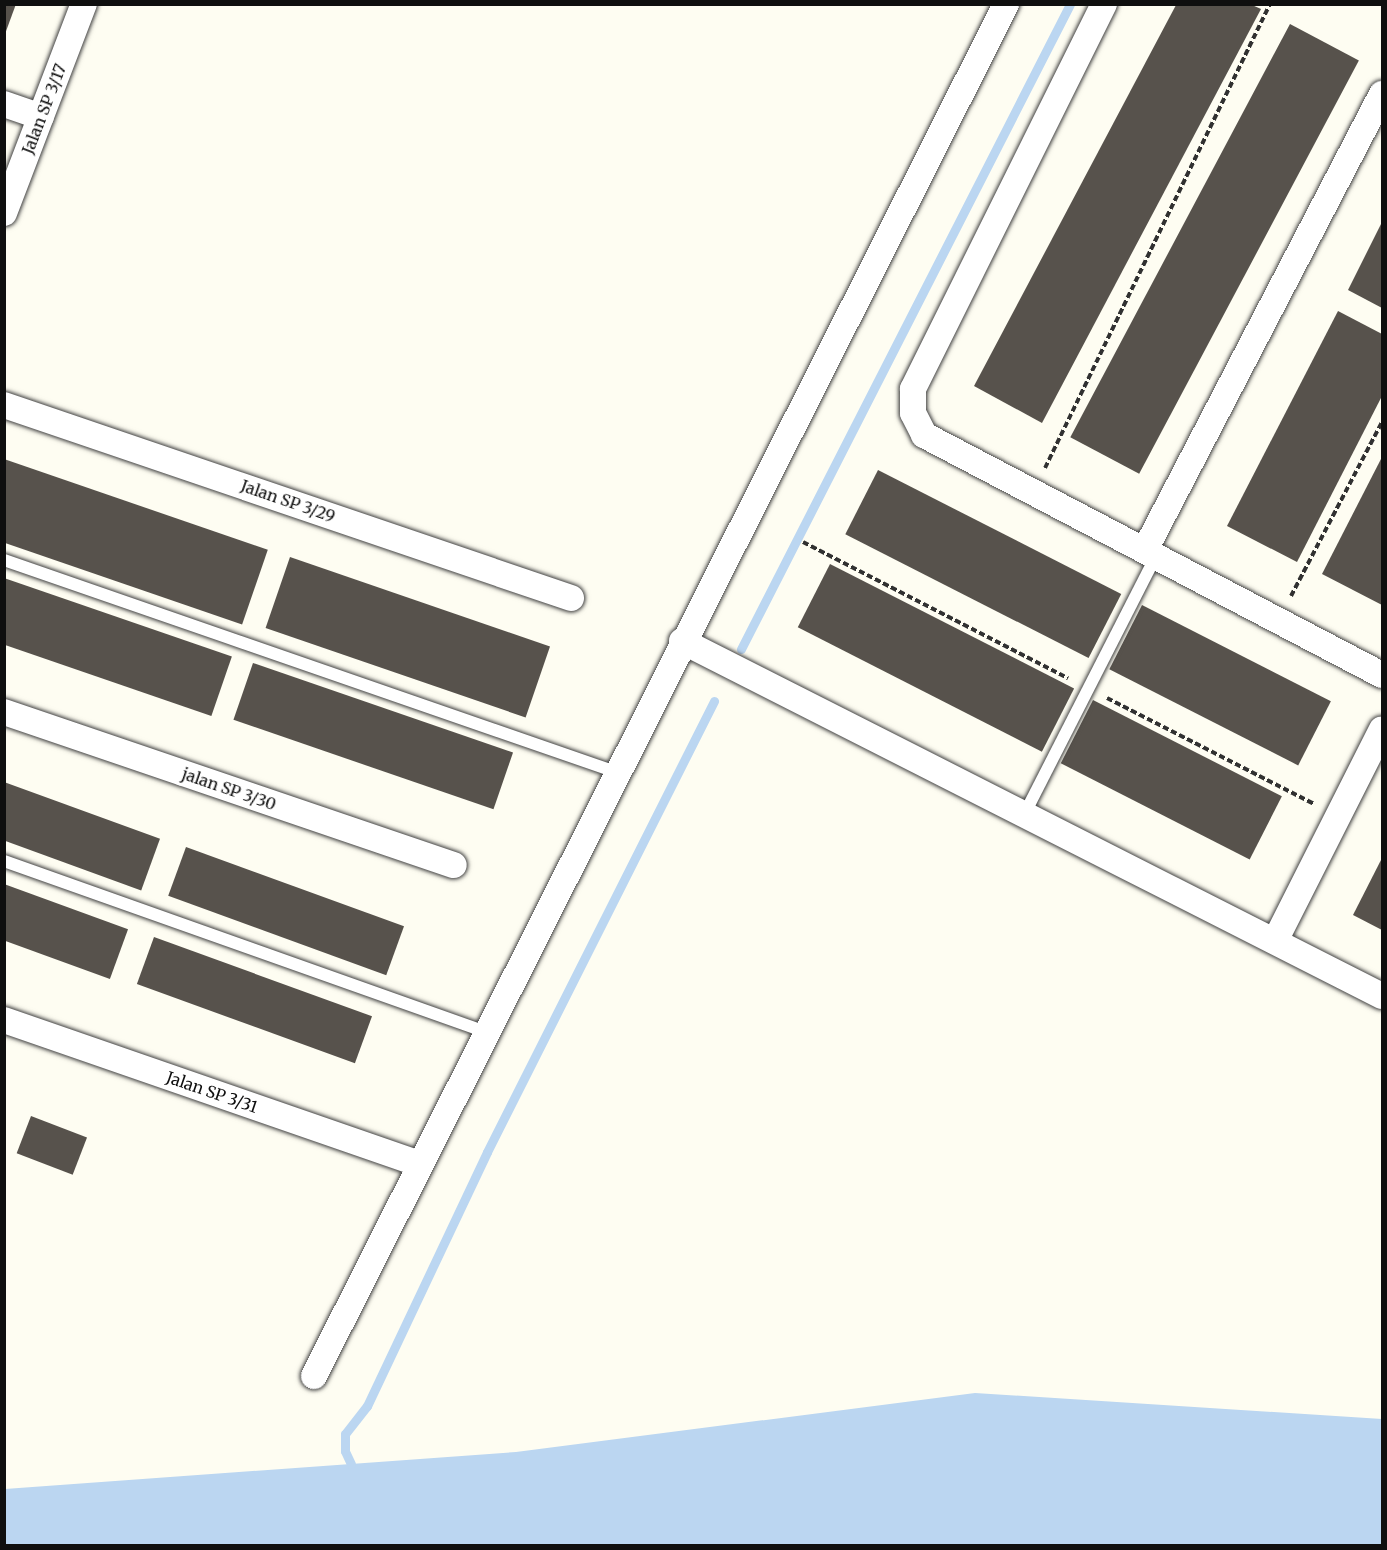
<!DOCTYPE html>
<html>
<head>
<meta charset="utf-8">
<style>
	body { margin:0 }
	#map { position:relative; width:1387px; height:1550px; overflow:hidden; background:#fefdf2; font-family:Merriweather,serif }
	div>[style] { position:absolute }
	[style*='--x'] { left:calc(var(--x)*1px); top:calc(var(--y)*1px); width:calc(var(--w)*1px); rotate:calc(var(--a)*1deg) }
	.water>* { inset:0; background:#bbd6f1 }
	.stream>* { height:9px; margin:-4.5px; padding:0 4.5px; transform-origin:4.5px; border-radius:4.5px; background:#bbd6f1 }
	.building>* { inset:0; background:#57524c; transform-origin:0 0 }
	.path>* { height:4px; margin-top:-2px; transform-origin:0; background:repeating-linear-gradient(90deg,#313131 0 6px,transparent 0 9px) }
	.roads { filter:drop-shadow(0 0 2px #424242) drop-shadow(0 0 2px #424242) }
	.lane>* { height:12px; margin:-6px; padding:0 6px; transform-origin:6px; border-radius:6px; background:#fff }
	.street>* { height:26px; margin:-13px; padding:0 13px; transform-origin:13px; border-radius:13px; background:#fff }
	span { translate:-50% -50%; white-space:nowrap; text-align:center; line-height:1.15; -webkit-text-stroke:6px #fff; paint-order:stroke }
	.street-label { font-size:16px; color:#0f0f0f }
	.frame { position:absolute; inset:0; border:6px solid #0f0f0f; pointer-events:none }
</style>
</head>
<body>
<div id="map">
	<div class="water">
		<div style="clip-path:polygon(975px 1393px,1382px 1419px,1382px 1545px,5px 1545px,5px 1489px,516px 1452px)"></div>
	</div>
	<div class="stream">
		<div style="--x:741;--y:649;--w:724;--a:-62.97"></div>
		<div style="--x:351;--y:1464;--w:14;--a:-115"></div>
		<div style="--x:345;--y:1451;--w:17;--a:-90"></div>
		<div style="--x:345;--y:1434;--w:36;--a:-52"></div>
		<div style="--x:367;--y:1406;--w:281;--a:-64.7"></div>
		<div style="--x:487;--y:1152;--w:505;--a:-63.28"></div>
	</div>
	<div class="building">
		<div style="clip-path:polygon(4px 4px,16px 4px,5px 34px,4px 34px)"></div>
		<div style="clip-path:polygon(1176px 5px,1252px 5px,1261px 9px,1042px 423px,974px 386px)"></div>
		<div style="left:1290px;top:24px;width:78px;height:468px;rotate:28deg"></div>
		<div style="clip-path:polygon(1382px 222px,1382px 308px,1348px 290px)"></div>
		<div style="clip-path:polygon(1338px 311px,1382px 334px,1382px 396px,1297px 562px,1227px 526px)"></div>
		<div style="clip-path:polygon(1382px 457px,1382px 605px,1322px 574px)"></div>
		<div style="left:4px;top:459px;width:279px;height:79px;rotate:19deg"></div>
		<div style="left:878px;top:470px;width:273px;height:72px;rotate:27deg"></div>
		<div style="left:290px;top:557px;width:275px;height:75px;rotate:19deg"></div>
		<div style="left:830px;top:564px;width:274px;height:71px;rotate:27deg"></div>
		<div style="left:4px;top:578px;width:241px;height:63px;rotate:19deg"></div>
		<div style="left:1142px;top:605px;width:212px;height:72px;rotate:27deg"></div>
		<div style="left:253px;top:663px;width:275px;height:60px;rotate:19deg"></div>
		<div style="left:1093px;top:700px;width:212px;height:71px;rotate:27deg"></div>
		<div style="left:4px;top:782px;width:166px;height:55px;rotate:20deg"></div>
		<div style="left:186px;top:847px;width:232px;height:52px;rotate:20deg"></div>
		<div style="clip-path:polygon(1382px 858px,1382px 930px,1353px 915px)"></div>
		<div style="left:4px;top:884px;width:132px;height:53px;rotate:20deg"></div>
		<div style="left:154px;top:937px;width:232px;height:50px;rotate:20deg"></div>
		<div style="left:31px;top:1116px;width:60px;height:40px;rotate:21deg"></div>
	</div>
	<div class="path">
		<div style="--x:1045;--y:468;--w:516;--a:-64.13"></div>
		<div style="--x:803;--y:542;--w:298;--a:27.2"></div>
		<div style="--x:1291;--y:596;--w:196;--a:-62.4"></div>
		<div style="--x:1107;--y:698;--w:233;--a:27.1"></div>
	</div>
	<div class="roads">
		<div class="lane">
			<div style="--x:4;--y:560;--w:648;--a:19.11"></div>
			<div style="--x:1024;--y:815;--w:291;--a:-63"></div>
			<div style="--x:4;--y:861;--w:511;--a:19.53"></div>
		</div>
		<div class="street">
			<div style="--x:1104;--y:4;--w:430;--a:116.4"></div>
			<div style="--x:913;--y:389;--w:24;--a:90"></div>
			<div style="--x:913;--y:413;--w:25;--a:63"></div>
			<div style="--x:924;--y:435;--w:517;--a:27.66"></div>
			<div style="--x:4;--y:104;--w:39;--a:19"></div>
			<div style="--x:4;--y:213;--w:224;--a:-69.1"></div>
			<div style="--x:4;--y:405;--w:599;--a:18.8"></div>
			<div style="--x:1145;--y:550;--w:514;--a:-62.54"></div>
			<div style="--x:682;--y:641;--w:785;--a:26.89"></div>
			<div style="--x:4;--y:712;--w:475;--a:18.8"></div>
			<div style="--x:1275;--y:941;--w:237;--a:-63.2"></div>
			<div style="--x:4;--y:1020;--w:440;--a:19.1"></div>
			<div style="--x:314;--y:1376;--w:1537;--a:-63.23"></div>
		</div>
	</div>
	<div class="street-label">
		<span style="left:44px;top:109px;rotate:-69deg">Jalan SP 3/17</span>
		<span style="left:288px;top:501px;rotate:19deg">Jalan SP 3/29</span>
		<span style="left:229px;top:789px;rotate:19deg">jalan SP 3/30</span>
		<span style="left:212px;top:1092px;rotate:19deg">Jalan SP 3/31</span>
	</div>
	<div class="frame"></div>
</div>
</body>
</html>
